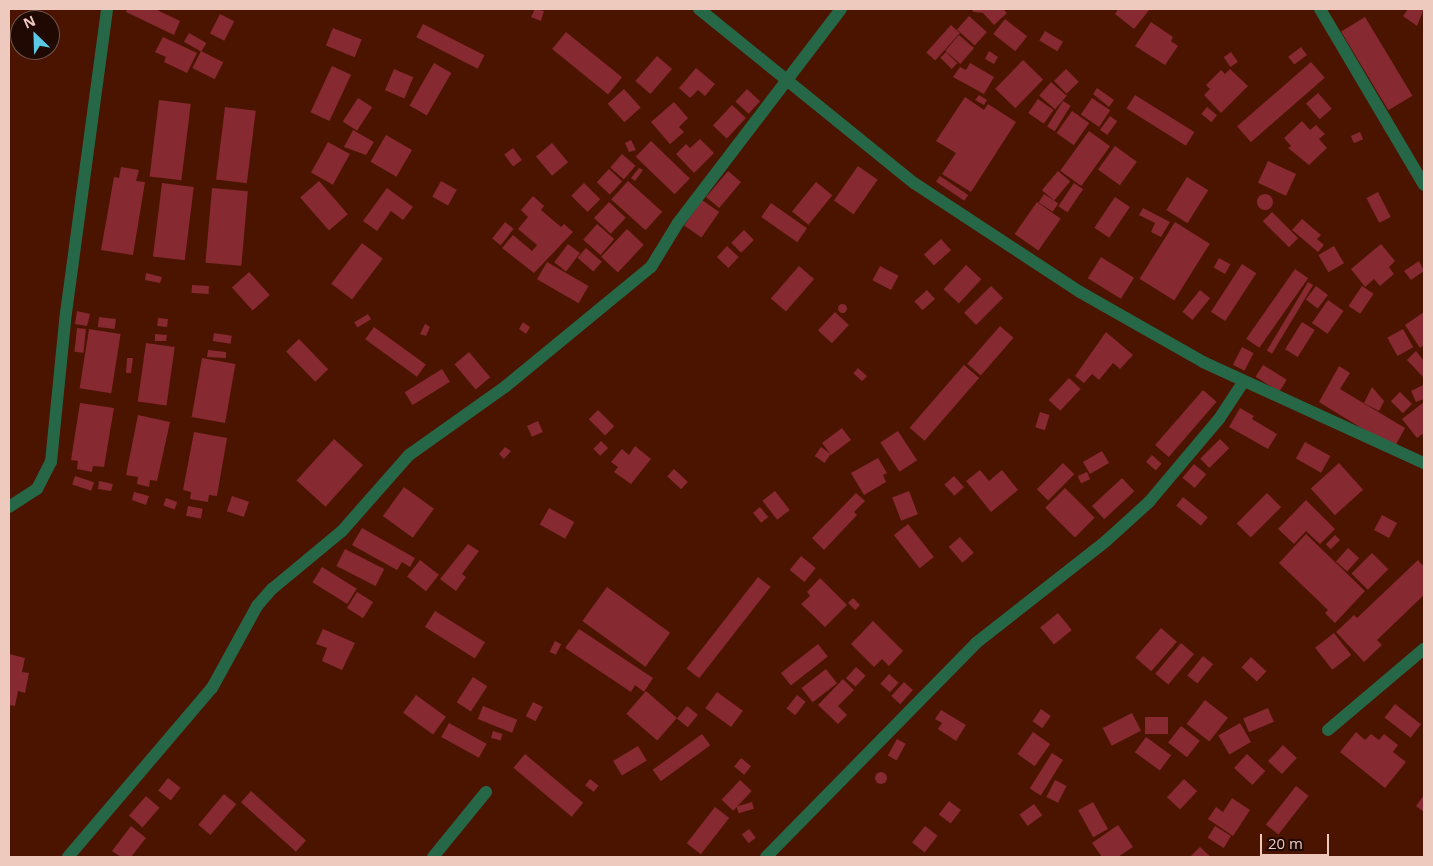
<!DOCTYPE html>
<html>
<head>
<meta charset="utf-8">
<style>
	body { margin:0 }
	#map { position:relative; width:1433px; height:866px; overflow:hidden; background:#4a1401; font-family:"Open Sans",sans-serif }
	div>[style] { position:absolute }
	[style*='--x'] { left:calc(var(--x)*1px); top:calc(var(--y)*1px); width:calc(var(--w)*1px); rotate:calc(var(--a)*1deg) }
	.building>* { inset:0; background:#862931; transform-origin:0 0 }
	.round { border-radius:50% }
	.street>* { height:12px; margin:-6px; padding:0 6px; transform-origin:6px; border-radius:6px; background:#266748 }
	span { translate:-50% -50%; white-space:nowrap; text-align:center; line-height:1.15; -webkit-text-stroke:4px #210903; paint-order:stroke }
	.frame { position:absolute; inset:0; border:10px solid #eecabe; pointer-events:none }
	.north { position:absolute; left:10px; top:10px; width:50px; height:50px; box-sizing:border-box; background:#210903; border:1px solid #73564e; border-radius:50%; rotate:336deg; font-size:14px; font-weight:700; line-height:20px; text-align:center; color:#eecabe }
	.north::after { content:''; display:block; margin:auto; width:18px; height:22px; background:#5bc8e7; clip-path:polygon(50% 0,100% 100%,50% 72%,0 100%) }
	.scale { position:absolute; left:1260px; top:834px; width:69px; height:22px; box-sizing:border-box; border:2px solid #eecabe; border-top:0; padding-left:6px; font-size:15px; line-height:18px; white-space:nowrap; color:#eecabe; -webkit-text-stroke:4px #210903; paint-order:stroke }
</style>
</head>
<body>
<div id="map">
	<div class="building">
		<div style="clip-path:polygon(127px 9px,155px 9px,180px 21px,174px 35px,126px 12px)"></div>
		<div style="clip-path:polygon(535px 9px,544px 11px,541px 21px,531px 17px)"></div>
		<div style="clip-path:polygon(971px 9px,1003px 9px,1007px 13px,994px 25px,983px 13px,974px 12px)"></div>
		<div style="clip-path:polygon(1118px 9px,1150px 9px,1134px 29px,1115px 14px)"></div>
		<div style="clip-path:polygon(1408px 9px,1424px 9px,1417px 26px,1403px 16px)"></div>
		<div style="left:220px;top:14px;width:16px;height:22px;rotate:27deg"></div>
		<div style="left:969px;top:16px;width:24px;height:18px;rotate:42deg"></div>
		<div style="left:1365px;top:17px;width:92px;height:28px;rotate:59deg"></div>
		<div style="left:1005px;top:19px;width:28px;height:19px;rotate:38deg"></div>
		<div style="clip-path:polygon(1151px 22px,1173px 37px,1171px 41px,1178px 46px,1165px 65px,1135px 46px)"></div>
		<div style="left:423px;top:24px;width:69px;height:15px;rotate:27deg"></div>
		<div style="left:951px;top:25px;width:12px;height:37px;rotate:42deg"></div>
		<div style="left:333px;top:28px;width:31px;height:19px;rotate:22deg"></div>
		<div style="left:1045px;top:31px;width:21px;height:11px;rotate:31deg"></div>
		<div style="left:566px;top:32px;width:72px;height:22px;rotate:39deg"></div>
		<div style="left:189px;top:33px;width:20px;height:10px;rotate:30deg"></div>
		<div style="left:959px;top:35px;width:20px;height:21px;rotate:41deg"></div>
		<div style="clip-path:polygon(163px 37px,197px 53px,187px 73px,164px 62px,166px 57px,155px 52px)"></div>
		<div style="left:1301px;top:47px;width:10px;height:16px;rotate:53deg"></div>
		<div style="left:201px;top:51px;width:25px;height:19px;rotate:27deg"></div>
		<div style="clip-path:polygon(989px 51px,998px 57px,994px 64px,985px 59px)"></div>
		<div style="left:946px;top:52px;width:16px;height:8px;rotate:45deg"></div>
		<div style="left:1231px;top:52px;width:12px;height:9px;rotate:55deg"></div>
		<div style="left:657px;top:56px;width:20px;height:33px;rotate:41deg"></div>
		<div style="left:1023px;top:60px;width:28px;height:40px;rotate:44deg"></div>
		<div style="left:1311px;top:62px;width:21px;height:98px;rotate:49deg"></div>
		<div style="left:434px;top:63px;width:20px;height:49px;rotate:30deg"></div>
		<div style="clip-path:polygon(970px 63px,994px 77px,984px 94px,953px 77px,960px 67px,966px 70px)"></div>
		<div style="left:332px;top:66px;width:21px;height:51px;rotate:25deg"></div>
		<div style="clip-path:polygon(696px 68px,715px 84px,705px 96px,698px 90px,690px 98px,679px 88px)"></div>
		<div style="left:394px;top:69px;width:21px;height:23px;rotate:23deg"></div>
		<div style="left:1066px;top:69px;width:18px;height:17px;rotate:45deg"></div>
		<div style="clip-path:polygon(1230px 69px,1248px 86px,1221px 113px,1204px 95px,1210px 89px,1206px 85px,1221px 70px,1225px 74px)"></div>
		<div style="left:1051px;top:82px;width:21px;height:18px;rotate:41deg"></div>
		<div style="clip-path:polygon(1097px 88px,1114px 100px,1109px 107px,1093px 94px)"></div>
		<div style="left:624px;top:89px;width:25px;height:22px;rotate:48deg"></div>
		<div style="left:747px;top:89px;width:18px;height:17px;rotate:43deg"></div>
		<div style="left:1318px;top:93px;width:21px;height:16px;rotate:49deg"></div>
		<div style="clip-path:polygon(979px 95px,987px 100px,984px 105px,975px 100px)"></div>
		<div style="left:1135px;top:95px;width:70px;height:16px;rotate:32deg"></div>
		<div style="clip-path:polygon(965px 97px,984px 110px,988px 104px,1016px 122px,971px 192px,942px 174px,956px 153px,936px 141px)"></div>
		<div style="left:358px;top:98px;width:17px;height:28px;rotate:33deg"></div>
		<div style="left:1092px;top:98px;width:22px;height:20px;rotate:34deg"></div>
		<div style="left:1038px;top:99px;width:19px;height:17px;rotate:35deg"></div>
		<div style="left:159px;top:100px;width:32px;height:77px;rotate:7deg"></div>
		<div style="left:1063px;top:101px;width:9px;height:30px;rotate:32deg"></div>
		<div style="clip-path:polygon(674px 102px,688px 118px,679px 127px,684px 132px,670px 144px,651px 122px)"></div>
		<div style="left:732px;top:105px;width:19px;height:28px;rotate:43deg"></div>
		<div style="left:225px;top:107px;width:31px;height:73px;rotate:7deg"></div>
		<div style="left:1207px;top:107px;width:13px;height:9px;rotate:39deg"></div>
		<div style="left:1072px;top:111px;width:21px;height:27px;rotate:35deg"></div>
		<div style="left:1110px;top:116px;width:9px;height:17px;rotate:36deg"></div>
		<div style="clip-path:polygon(1302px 121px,1310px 130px,1316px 125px,1325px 134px,1319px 139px,1327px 148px,1309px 165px,1288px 148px,1291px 146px,1284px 138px)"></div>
		<div style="clip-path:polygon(353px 130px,374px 142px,366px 155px,344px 147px)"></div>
		<div style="left:1089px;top:131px;width:26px;height:49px;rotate:36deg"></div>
		<div style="left:1360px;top:132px;width:8px;height:10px;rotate:67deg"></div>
		<div style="left:386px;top:135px;width:30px;height:31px;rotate:30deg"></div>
		<div style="clip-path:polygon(700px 139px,714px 153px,694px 173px,676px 154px,686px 144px,690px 148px)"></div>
		<div style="clip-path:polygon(631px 140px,636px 150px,629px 152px,625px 143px)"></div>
		<div style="left:651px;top:141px;width:54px;height:22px;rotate:44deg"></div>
		<div style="left:328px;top:142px;width:25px;height:35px;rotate:29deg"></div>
		<div style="left:552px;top:143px;width:25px;height:21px;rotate:50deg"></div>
		<div style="left:1115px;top:146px;width:27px;height:29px;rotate:36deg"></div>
		<div style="left:513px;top:148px;width:15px;height:11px;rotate:53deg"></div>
		<div style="left:622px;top:154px;width:18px;height:18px;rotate:41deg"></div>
		<div style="left:1268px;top:161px;width:31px;height:24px;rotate:25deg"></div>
		<div style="left:858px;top:166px;width:24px;height:42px;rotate:35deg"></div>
		<div style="clip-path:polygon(121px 167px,139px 170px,136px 181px,145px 182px,133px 255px,101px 250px,114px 177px,119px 178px)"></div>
		<div style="clip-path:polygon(639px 168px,643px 170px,635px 181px,631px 178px)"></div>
		<div style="left:609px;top:169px;width:18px;height:18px;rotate:43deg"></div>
		<div style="left:728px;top:171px;width:17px;height:34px;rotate:40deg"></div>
		<div style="left:1058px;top:171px;width:16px;height:25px;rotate:40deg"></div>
		<div style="left:940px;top:176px;width:34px;height:7px;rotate:34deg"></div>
		<div style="left:1187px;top:177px;width:25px;height:39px;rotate:32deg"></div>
		<div style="left:319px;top:181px;width:44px;height:25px;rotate:49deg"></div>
		<div style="left:441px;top:181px;width:18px;height:18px;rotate:29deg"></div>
		<div style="left:628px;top:181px;width:46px;height:25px;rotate:42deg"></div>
		<div style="left:816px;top:182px;width:21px;height:38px;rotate:39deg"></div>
		<div style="left:162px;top:183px;width:32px;height:74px;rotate:7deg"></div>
		<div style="left:584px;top:183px;width:23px;height:18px;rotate:45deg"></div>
		<div style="left:1074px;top:183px;width:11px;height:28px;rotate:34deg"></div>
		<div style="left:212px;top:188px;width:36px;height:75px;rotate:5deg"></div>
		<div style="clip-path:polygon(387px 188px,413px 207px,403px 220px,391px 211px,377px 231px,363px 221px)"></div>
		<div style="left:1378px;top:192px;width:28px;height:13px;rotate:63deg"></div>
		<div class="round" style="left:1257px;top:194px;width:16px;height:16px"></div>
		<div style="left:1044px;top:194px;width:17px;height:10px;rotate:33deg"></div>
		<div style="clip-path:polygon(533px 196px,544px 206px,541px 210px,561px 227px,564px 224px,573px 232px,534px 273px,502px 248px,513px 235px,532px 251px,537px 245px,518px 229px,528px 217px,521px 210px)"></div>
		<div style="left:1115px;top:197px;width:18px;height:37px;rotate:34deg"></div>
		<div style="left:702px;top:200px;width:21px;height:31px;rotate:35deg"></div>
		<div style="left:609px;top:202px;width:23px;height:22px;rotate:43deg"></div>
		<div style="left:1037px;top:202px;width:29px;height:39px;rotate:35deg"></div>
		<div style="left:771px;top:203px;width:44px;height:17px;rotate:35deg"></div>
		<div style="clip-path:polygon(1143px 208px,1170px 222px,1161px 237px,1151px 232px,1155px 223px,1139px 215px)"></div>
		<div style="left:1272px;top:212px;width:37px;height:13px;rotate:45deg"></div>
		<div style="clip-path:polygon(1302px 219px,1321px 235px,1317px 239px,1324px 245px,1318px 252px,1292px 230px)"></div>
		<div style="left:505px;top:222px;width:11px;height:21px;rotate:38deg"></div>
		<div style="left:1175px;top:222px;width:41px;height:67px;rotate:32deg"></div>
		<div style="left:597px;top:224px;width:23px;height:21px;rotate:41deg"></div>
		<div style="left:627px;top:229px;width:23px;height:38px;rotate:43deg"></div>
		<div style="left:744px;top:230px;width:14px;height:18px;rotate:45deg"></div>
		<div style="left:941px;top:239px;width:15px;height:23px;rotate:48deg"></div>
		<div style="left:362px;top:243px;width:26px;height:51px;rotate:37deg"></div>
		<div style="left:568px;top:244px;width:15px;height:23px;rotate:37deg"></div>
		<div style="clip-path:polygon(1381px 244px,1395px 261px,1389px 267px,1394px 274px,1380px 286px,1374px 279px,1365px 287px,1351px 269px)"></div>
		<div style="left:727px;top:246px;width:16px;height:15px;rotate:43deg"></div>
		<div style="left:1334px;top:246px;width:20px;height:18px;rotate:60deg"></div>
		<div style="left:586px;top:248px;width:21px;height:13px;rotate:41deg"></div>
		<div style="left:1101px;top:257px;width:39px;height:25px;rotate:32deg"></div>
		<div style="left:1219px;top:258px;width:13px;height:11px;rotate:29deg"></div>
		<div style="clip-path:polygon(1419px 261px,1424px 271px,1411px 280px,1404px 271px)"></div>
		<div style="left:547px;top:262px;width:48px;height:20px;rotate:30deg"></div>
		<div style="left:1242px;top:264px;width:17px;height:57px;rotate:33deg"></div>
		<div style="left:966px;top:265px;width:21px;height:33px;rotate:43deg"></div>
		<div style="left:799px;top:266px;width:20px;height:43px;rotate:41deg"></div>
		<div style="left:880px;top:266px;width:21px;height:16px;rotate:28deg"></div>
		<div style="left:1295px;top:269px;width:16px;height:85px;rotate:35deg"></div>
		<div style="left:249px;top:272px;width:31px;height:23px;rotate:48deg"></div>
		<div style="clip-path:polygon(146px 273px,162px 277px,160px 283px,145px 280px)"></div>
		<div style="left:1308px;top:282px;width:6px;height:80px;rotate:31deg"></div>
		<div style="left:192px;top:285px;width:17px;height:8px;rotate:3deg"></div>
		<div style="left:991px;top:286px;width:17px;height:38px;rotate:45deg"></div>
		<div style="left:1316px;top:286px;width:15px;height:17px;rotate:37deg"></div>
		<div style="left:1362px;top:286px;width:14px;height:24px;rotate:34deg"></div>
		<div style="left:927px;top:290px;width:12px;height:17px;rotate:48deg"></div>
		<div style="left:1200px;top:290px;width:13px;height:28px;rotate:39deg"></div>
		<div style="left:1328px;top:300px;width:19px;height:28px;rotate:35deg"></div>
		<div class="round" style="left:837.5px;top:303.5px;width:9px;height:9px"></div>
		<div style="clip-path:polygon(77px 311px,90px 314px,87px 326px,75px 324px)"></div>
		<div style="left:835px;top:312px;width:19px;height:25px;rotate:43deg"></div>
		<div style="clip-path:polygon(1424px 312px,1424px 345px,1420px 348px,1405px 325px)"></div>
		<div style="left:368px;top:314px;width:6px;height:16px;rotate:59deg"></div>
		<div style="left:99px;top:317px;width:17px;height:10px;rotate:7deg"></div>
		<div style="left:158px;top:318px;width:10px;height:8px;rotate:6deg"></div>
		<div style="clip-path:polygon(523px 322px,530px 327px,526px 334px,519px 329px)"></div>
		<div style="left:1302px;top:322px;width:15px;height:32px;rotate:32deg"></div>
		<div style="clip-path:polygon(425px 324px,430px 327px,426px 336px,420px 334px)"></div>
		<div style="left:1000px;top:326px;width:18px;height:50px;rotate:41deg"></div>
		<div style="left:374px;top:327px;width:64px;height:15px;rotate:36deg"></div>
		<div style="left:77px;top:328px;width:9px;height:24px;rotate:6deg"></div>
		<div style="left:89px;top:329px;width:32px;height:60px;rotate:9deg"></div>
		<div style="left:1403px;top:329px;width:21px;height:18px;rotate:61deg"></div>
		<div style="clip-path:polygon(1106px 332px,1133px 355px,1120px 369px,1113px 363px,1099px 380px,1092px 374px,1084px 383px,1075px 376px)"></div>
		<div style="left:214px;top:333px;width:18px;height:8px;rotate:9deg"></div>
		<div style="clip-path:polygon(155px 334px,167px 335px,166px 341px,155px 341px)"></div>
		<div style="left:299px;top:339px;width:42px;height:18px;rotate:46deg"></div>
		<div style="left:146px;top:343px;width:29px;height:59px;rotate:8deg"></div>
		<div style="left:1242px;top:347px;width:13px;height:20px;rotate:27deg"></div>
		<div style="clip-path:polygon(208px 350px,226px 352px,226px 358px,207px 357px)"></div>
		<div style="clip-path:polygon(1416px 351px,1424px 361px,1424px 378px,1407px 360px)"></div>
		<div style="left:469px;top:352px;width:33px;height:19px;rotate:50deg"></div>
		<div style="clip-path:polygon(127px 358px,133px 358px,131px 373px,126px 373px)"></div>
		<div style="left:202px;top:358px;width:34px;height:60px;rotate:10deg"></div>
		<div style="left:964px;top:365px;width:20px;height:83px;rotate:41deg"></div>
		<div style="left:1263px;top:365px;width:28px;height:14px;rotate:32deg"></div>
		<div style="clip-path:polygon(1339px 366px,1350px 373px,1340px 389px,1405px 428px,1394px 448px,1319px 402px)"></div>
		<div style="left:858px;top:368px;width:12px;height:7px;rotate:42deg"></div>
		<div style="left:442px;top:369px;width:15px;height:44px;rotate:58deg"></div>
		<div style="left:1069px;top:378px;width:16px;height:30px;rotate:43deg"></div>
		<div style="clip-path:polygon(1423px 385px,1424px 399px,1416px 402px,1411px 391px)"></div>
		<div style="clip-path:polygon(1372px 387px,1384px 401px,1379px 411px,1364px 403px)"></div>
		<div style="left:1203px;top:390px;width:18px;height:73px;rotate:41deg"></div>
		<div style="left:1400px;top:392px;width:17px;height:13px;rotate:45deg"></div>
		<div style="clip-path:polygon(1424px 402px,1424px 433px,1417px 438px,1402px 419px)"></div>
		<div style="clip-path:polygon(80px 403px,114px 408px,104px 467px,93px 466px,92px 472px,77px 469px,78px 461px,71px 460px)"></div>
		<div style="clip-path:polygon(1240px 408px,1254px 416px,1252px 419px,1277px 434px,1268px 449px,1229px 427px)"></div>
		<div style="left:598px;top:410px;width:23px;height:13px;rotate:45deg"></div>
		<div style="left:1040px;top:412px;width:10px;height:16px;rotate:17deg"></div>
		<div style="clip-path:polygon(138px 415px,170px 422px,157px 481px,150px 480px,149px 487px,137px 484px,138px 477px,126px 475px)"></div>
		<div style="left:538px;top:421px;width:12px;height:12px;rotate:66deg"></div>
		<div style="left:842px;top:428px;width:15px;height:25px;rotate:53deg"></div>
		<div style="left:898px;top:431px;width:35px;height:21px;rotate:57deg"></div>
		<div style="clip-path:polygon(194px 432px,227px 438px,217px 496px,209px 495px,208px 502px,190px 499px,191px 492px,183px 490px)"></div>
		<div style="left:334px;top:439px;width:39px;height:56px;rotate:42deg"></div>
		<div style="left:1220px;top:439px;width:13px;height:28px;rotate:45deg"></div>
		<div style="left:601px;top:441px;width:10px;height:11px;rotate:45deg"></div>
		<div style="left:1305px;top:442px;width:29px;height:19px;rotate:29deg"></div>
		<div style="clip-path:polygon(635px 446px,651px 459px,631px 484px,614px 472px,618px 467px,611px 462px,622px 449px,629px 455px)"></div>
		<div style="clip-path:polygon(505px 447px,511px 451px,504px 459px,499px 454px)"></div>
		<div style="left:821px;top:447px;width:12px;height:11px;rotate:35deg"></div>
		<div style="left:1102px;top:451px;width:14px;height:22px;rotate:60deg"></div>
		<div style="left:1152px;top:455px;width:13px;height:9px;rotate:42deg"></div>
		<div style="clip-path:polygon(878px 458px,887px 473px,883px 475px,886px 482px,864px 495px,851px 473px)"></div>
		<div style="left:1063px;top:463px;width:16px;height:37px;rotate:45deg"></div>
		<div style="left:1339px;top:463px;width:36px;height:38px;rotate:48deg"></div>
		<div style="left:1194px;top:464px;width:16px;height:18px;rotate:40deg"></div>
		<div style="left:674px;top:469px;width:19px;height:10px;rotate:43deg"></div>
		<div style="clip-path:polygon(980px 470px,989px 481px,1002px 470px,1018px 490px,991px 512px,966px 481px)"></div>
		<div style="left:1087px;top:472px;width:8px;height:10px;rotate:67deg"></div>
		<div style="left:75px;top:476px;width:20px;height:9px;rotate:18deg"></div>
		<div style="left:954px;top:476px;width:15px;height:13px;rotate:48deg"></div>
		<div style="left:1122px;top:478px;width:18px;height:41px;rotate:47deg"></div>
		<div style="clip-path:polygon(99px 481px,113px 484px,111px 491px,98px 489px)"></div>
		<div style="left:404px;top:487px;width:37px;height:36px;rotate:36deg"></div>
		<div style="left:1065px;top:488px;width:42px;height:28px;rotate:45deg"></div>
		<div style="left:775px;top:491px;width:24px;height:16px;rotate:52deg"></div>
		<div style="left:909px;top:491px;width:25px;height:18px;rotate:69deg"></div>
		<div style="clip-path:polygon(134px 492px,149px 496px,146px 505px,132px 500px)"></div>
		<div style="clip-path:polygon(856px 493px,865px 501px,854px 512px,857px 515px,824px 550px,812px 538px)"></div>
		<div style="left:1267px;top:493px;width:20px;height:43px;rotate:45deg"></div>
		<div style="left:232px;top:496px;width:18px;height:16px;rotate:19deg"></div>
		<div style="left:1183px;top:497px;width:32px;height:11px;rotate:39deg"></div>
		<div style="left:166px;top:498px;width:12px;height:8px;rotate:20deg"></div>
		<div style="clip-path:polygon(1306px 500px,1335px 529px,1320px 544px,1306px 531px,1294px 544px,1278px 529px)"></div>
		<div style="left:188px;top:506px;width:15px;height:10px;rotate:11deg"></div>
		<div style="left:760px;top:507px;width:13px;height:9px;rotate:51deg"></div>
		<div style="left:549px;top:508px;width:29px;height:19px;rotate:29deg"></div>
		<div style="left:1382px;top:515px;width:17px;height:17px;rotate:28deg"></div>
		<div style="left:908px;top:524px;width:42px;height:18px;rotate:52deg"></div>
		<div style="clip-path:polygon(362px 528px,415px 558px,410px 567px,402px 562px,397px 570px,352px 545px)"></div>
		<div style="clip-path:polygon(1306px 534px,1365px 591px,1335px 623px,1325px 613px,1328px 610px,1279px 563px)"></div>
		<div style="left:1335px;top:535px;width:7px;height:13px;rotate:45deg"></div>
		<div style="left:960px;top:537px;width:21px;height:15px;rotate:49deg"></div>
		<div style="clip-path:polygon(468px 544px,479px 551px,462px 574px,466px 577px,456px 591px,440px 579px)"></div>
		<div style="left:1348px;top:548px;width:15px;height:18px;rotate:42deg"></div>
		<div style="left:345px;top:549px;width:44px;height:19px;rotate:27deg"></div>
		<div style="left:1372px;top:553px;width:23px;height:29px;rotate:45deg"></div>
		<div style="left:801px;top:556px;width:19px;height:18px;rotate:39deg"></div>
		<div style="left:420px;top:560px;width:24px;height:21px;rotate:38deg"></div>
		<div style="clip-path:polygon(1418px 560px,1424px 567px,1424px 595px,1377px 640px,1382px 645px,1364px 662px,1336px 632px,1354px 615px,1357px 618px)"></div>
		<div style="left:322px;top:567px;width:41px;height:18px;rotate:32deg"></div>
		<div style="left:758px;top:577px;width:16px;height:116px;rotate:38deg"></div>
		<div style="clip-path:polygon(820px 578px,847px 605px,825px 627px,801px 604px,810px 596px,807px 592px)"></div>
		<div style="left:607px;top:587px;width:78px;height:42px;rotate:36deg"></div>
		<div style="left:357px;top:592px;width:19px;height:19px;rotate:32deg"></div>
		<div style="left:853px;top:598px;width:10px;height:7px;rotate:45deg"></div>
		<div style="left:435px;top:611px;width:59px;height:19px;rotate:32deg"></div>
		<div style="left:1058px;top:613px;width:22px;height:23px;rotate:51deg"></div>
		<div style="clip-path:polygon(873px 621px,903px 651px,889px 666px,882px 659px,874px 667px,851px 644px)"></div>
		<div style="left:1161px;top:628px;width:21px;height:39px;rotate:41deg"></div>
		<div style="clip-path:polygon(323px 629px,355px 643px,342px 670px,322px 661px,327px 648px,316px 644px)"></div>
		<div style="clip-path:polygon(579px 629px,653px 678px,644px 692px,635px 685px,631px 692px,565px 648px)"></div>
		<div style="left:1334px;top:633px;width:28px;height:24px;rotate:52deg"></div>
		<div style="left:555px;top:641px;width:7px;height:12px;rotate:27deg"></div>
		<div style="left:1181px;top:643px;width:17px;height:40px;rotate:40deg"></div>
		<div style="left:818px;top:644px;width:16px;height:47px;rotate:52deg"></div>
		<div style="clip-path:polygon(9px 654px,25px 658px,22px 672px,29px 673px,25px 693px,18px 691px,15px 706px,9px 705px)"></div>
		<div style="left:1203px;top:656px;width:13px;height:25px;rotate:39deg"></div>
		<div style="left:1251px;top:657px;width:21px;height:14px;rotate:43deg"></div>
		<div style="left:856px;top:667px;width:13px;height:15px;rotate:42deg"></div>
		<div style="left:826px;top:669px;width:18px;height:31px;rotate:52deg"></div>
		<div style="left:889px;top:674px;width:13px;height:13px;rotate:42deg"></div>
		<div style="left:473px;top:677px;width:17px;height:30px;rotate:33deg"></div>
		<div style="clip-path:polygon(843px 679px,854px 690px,838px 706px,847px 715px,838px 724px,818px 705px)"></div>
		<div style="left:904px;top:682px;width:12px;height:19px;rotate:42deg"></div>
		<div style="left:646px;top:691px;width:41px;height:30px;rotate:41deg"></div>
		<div style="left:717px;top:692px;width:32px;height:20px;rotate:36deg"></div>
		<div style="left:416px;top:695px;width:37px;height:22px;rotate:36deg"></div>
		<div style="left:797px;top:695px;width:11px;height:17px;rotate:38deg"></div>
		<div style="left:1205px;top:700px;width:29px;height:30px;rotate:38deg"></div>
		<div style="left:533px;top:702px;width:11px;height:16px;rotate:27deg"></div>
		<div style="left:1395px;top:704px;width:33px;height:17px;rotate:38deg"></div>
		<div style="left:483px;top:706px;width:37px;height:14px;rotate:22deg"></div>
		<div style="left:687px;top:706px;width:14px;height:16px;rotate:39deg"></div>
		<div style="left:1268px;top:708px;width:15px;height:27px;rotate:67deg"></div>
		<div style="left:1041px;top:709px;width:12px;height:15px;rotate:35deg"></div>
		<div style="clip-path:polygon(941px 710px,966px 725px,956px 741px,938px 729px,942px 723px,935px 719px)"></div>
		<div style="left:1132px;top:713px;width:20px;height:33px;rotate:63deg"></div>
		<div style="left:1145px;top:717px;width:23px;height:17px"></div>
		<div style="left:449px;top:723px;width:43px;height:16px;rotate:29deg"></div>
		<div style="left:1240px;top:723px;width:22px;height:25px;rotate:60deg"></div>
		<div style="left:1181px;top:726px;width:24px;height:21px;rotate:38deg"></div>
		<div style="left:493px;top:731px;width:10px;height:7px;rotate:17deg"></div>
		<div style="left:1033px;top:732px;width:21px;height:27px;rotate:35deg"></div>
		<div style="clip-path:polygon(1356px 732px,1365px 740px,1371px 734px,1379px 740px,1384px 734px,1398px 745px,1393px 752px,1406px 762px,1385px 788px,1340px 752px)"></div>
		<div style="left:702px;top:734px;width:14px;height:61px;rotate:54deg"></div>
		<div style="left:1146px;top:737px;width:31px;height:19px;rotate:36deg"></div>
		<div style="left:897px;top:739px;width:10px;height:19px;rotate:29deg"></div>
		<div style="left:1283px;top:745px;width:19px;height:22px;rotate:43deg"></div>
		<div style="left:638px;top:746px;width:17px;height:29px;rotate:59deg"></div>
		<div style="left:1052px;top:753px;width:13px;height:42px;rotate:32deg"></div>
		<div style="left:525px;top:754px;width:76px;height:18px;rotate:40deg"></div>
		<div style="left:1247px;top:754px;width:25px;height:19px;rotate:43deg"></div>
		<div style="left:741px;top:758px;width:13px;height:11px;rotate:39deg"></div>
		<div class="round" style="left:875px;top:772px;width:12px;height:12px"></div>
		<div style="left:168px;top:778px;width:16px;height:16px;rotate:38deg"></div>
		<div style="left:590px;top:779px;width:11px;height:8px;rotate:38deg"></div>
		<div style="left:1184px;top:779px;width:18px;height:25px;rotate:43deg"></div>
		<div style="left:740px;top:780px;width:16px;height:27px;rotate:43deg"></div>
		<div style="left:1055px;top:780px;width:13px;height:19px;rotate:27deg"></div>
		<div style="left:1296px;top:786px;width:16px;height:49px;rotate:38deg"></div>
		<div style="left:251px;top:791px;width:74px;height:15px;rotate:42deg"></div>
		<div style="left:224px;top:794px;width:16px;height:40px;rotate:40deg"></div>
		<div style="clip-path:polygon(1424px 795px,1424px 812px,1416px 806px)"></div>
		<div style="left:146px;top:796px;width:18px;height:26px;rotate:41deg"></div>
		<div style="clip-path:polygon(1232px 798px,1250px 810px,1233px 836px,1208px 819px,1216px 807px,1223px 812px)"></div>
		<div style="left:949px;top:801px;width:15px;height:17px;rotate:37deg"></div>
		<div style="left:752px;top:802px;width:7px;height:16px;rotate:74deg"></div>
		<div style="left:1093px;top:802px;width:31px;height:17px;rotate:61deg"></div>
		<div style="left:1034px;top:804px;width:14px;height:18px;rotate:54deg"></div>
		<div style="left:715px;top:807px;width:18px;height:46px;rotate:38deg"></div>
		<div style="clip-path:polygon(1118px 825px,1133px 847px,1118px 857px,1102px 857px,1092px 843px)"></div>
		<div style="clip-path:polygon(131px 826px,146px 838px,131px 857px,121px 857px,112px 851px)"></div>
		<div style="left:925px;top:826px;width:16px;height:21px;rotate:38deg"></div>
		<div style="left:1215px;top:826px;width:19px;height:14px;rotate:32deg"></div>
		<div style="left:749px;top:829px;width:11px;height:9px;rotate:52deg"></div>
		<div style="clip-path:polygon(1200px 847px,1211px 857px,1190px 857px)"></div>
	</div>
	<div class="street">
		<div style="--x:699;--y:9;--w:277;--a:39"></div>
		<div style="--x:914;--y:183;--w:199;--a:33.3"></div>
		<div style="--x:1080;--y:292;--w:142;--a:29.6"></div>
		<div style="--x:1203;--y:362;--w:243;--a:24.6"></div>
		<div style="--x:1320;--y:9;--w:204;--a:59.4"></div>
		<div style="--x:9;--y:507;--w:33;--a:-33"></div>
		<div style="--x:37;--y:489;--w:30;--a:-63"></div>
		<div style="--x:51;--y:462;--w:150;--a:-84.3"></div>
		<div style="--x:66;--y:313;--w:307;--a:-82.3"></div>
		<div style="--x:1328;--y:730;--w:126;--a:-40.2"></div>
		<div style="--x:68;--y:857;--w:222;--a:-49.6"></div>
		<div style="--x:212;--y:688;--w:94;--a:-61.2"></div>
		<div style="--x:257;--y:606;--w:23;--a:-49"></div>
		<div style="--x:272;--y:589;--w:91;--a:-39.6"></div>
		<div style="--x:342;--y:531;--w:101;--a:-48.6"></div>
		<div style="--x:409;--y:455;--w:119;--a:-35.4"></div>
		<div style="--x:506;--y:386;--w:188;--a:-39.4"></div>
		<div style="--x:651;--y:267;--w:52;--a:-58.5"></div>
		<div style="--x:678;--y:223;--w:269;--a:-52.7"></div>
		<div style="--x:433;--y:857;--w:84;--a:-50.8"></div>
		<div style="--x:766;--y:857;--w:300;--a:-45.5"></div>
		<div style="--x:976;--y:643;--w:165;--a:-38.1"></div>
		<div style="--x:1106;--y:541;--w:58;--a:-42.2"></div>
		<div style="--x:1149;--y:502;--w:109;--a:-49.9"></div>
		<div style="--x:1219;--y:419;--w:45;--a:-56.7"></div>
	</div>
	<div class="frame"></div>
	<div class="north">N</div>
	<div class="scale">20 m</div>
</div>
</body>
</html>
